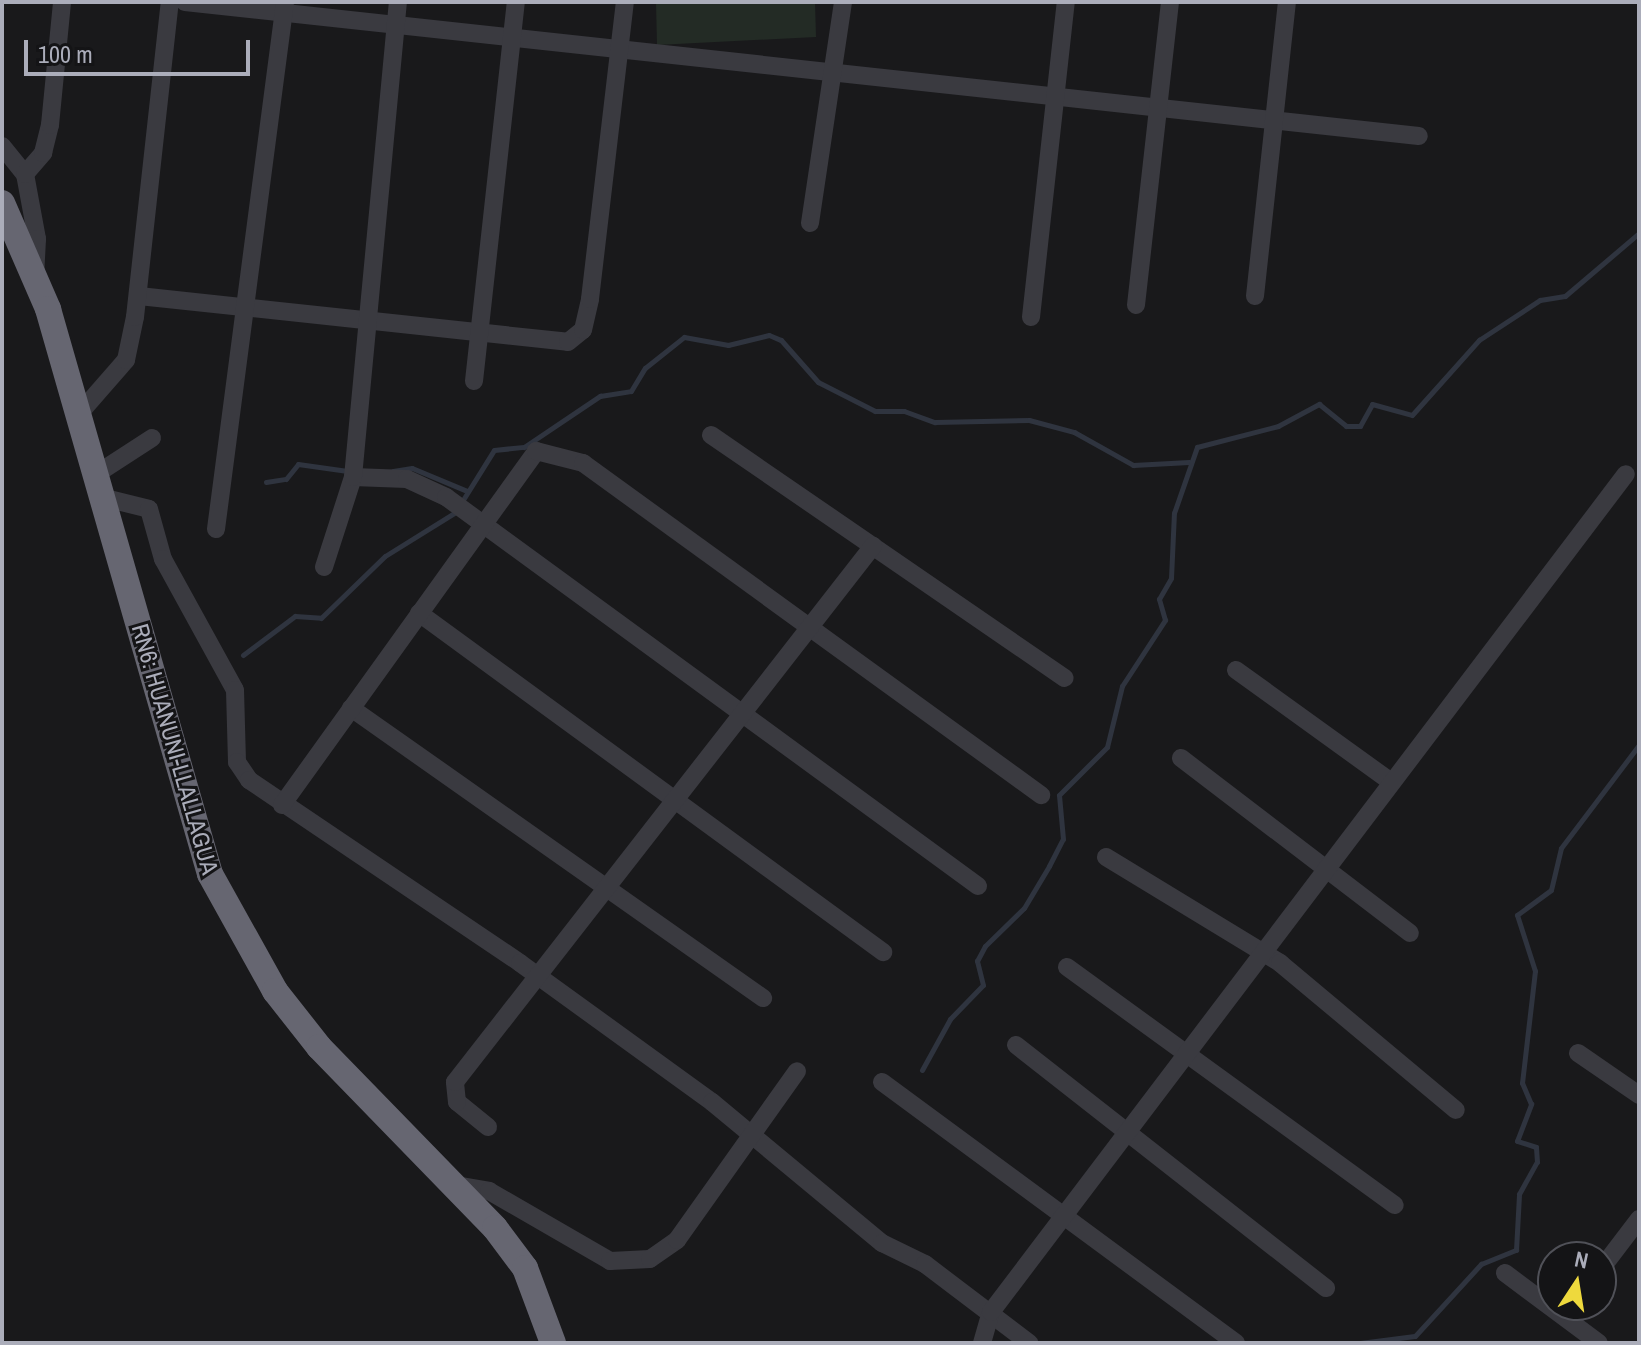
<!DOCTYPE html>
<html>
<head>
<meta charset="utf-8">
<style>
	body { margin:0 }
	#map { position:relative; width:1641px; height:1345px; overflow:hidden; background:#19191b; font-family:"Archivo Narrow",sans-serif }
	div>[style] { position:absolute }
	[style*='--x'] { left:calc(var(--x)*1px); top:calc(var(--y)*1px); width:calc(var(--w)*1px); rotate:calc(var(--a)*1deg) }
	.green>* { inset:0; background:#232b25 }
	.stream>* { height:5px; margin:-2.5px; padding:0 2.5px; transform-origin:2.5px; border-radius:2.5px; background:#2f343f }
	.minor>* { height:18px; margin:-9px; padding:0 9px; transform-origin:9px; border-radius:9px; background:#3a3a40 }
	.highway>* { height:26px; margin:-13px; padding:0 13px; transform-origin:13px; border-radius:13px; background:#666671 }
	span { translate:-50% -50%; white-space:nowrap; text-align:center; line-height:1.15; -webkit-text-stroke:6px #141416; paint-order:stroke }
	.street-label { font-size:24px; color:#abadba }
	.frame { position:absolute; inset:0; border:4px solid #abadba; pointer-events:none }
	.north { position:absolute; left:1537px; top:1241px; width:80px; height:80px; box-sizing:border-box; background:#141416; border:2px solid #505158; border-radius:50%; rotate:12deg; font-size:22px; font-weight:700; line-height:32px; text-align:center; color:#abadba }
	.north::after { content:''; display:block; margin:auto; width:28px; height:36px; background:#eed93d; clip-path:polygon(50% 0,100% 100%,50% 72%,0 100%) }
	.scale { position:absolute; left:24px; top:40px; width:226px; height:36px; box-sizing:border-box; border:4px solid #abadba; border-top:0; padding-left:10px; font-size:24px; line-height:28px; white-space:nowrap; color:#abadba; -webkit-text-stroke:6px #141416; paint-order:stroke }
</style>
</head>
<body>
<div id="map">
	<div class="green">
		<div style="clip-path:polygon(656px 2px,815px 2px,816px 37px,657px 45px)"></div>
	</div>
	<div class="stream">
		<div style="--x:393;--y:471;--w:19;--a:-9"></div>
		<div style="--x:412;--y:468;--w:60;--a:22.7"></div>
		<div style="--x:266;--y:482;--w:20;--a:-9"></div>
		<div style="--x:286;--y:479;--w:19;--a:-51"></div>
		<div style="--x:298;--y:464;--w:50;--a:8"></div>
		<div style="--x:461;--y:503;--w:62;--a:-58.1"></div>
		<div style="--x:494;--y:450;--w:30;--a:-6"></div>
		<div style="--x:524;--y:447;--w:92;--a:-33.9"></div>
		<div style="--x:600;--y:396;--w:31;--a:-9"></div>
		<div style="--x:631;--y:391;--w:27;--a:-59"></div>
		<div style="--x:645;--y:368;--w:50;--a:-38.5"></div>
		<div style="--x:684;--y:337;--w:45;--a:10.3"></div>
		<div style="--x:728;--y:345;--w:42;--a:-13.7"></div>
		<div style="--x:769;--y:335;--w:13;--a:23"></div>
		<div style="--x:781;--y:340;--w:56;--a:48.6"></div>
		<div style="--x:818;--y:382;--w:64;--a:27"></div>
		<div style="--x:875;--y:411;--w:29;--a:0"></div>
		<div style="--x:904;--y:411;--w:33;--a:20"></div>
		<div style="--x:935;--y:422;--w:94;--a:-1.2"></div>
		<div style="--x:1029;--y:420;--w:47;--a:14.9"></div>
		<div style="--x:1074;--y:432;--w:68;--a:29.2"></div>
		<div style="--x:1133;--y:465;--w:56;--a:-3.1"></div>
		<div style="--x:243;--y:655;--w:65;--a:-36.9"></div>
		<div style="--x:295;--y:616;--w:26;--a:4"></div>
		<div style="--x:321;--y:618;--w:89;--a:-44.1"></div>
		<div style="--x:385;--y:556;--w:84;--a:-31.8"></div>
		<div style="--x:922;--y:1070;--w:58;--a:-61.2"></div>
		<div style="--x:950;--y:1019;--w:47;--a:-45.9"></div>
		<div style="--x:983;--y:985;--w:25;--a:-104"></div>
		<div style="--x:977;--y:961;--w:17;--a:-62"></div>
		<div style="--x:985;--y:946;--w:54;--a:-44.3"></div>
		<div style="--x:1024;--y:908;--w:49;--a:-59.2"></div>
		<div style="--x:1049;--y:866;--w:30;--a:-63"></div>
		<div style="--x:1063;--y:839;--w:44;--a:-95.2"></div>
		<div style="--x:1059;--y:795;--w:68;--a:-45"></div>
		<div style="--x:1107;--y:747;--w:63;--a:-76.2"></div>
		<div style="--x:1122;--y:686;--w:79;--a:-56.9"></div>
		<div style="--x:1165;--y:620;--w:22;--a:-106"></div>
		<div style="--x:1159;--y:599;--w:24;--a:-60"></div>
		<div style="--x:1171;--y:578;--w:65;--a:-87.4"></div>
		<div style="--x:1174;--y:513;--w:70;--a:-70.8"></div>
		<div style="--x:1197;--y:447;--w:84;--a:-14.5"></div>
		<div style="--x:1278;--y:426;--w:47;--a:-28.2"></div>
		<div style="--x:1319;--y:404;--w:35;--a:39"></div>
		<div style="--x:1346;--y:426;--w:14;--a:0"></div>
		<div style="--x:1360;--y:426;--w:25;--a:-61"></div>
		<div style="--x:1372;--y:404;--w:41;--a:15.4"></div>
		<div style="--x:1412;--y:415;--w:101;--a:-48.2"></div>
		<div style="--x:1479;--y:340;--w:73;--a:-33.3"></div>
		<div style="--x:1540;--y:300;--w:25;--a:-9"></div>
		<div style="--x:1565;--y:296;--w:97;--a:-40.4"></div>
		<div style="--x:1360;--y:1343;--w:55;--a:-7.3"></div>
		<div style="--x:1415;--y:1336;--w:98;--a:-47.5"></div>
		<div style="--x:1481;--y:1264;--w:38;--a:-22"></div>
		<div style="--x:1516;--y:1250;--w:56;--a:-86.9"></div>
		<div style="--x:1519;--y:1194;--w:37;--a:-61"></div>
		<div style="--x:1537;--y:1162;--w:15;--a:-94"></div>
		<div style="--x:1536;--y:1147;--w:20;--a:-162"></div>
		<div style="--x:1517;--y:1141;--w:40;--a:-69"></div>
		<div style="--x:1531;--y:1104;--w:23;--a:-113"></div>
		<div style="--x:1522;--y:1083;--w:113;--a:-83.4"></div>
		<div style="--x:1535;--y:971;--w:59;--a:-107.8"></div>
		<div style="--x:1517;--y:915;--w:42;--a:-36.3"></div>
		<div style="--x:1551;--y:890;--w:43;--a:-76.6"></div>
		<div style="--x:1561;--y:848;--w:129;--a:-52.9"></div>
	</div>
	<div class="minor">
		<div style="--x:185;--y:2;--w:1241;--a:6.2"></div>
		<div style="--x:2;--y:146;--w:36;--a:51"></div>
		<div style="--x:25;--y:174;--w:66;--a:79.5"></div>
		<div style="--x:37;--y:239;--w:34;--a:93"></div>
		<div style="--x:25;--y:174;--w:28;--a:-49"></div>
		<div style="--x:43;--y:153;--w:29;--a:-76"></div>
		<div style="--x:50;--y:125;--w:124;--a:-84.4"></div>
		<div style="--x:810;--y:223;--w:223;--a:-81.5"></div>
		<div style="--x:139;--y:296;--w:431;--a:6.1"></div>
		<div style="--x:568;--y:342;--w:19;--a:-39"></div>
		<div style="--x:583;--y:330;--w:32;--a:-77"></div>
		<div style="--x:590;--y:299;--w:299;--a:-83.3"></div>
		<div style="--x:1255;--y:296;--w:296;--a:-83.8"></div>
		<div style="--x:1136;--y:305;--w:305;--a:-83.6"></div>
		<div style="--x:1031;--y:317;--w:317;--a:-83.7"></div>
		<div style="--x:474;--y:381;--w:381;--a:-83.7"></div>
		<div style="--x:78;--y:415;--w:73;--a:-48.9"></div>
		<div style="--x:126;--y:360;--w:44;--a:-78.2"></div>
		<div style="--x:135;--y:317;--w:317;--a:-83.7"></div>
		<div style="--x:711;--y:435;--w:429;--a:34.5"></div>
		<div style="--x:95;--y:475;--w:68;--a:-33"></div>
		<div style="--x:353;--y:477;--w:54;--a:2.1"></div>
		<div style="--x:407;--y:479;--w:43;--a:24.8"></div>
		<div style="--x:446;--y:497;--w:659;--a:36.17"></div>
		<div style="--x:101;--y:497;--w:49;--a:14"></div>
		<div style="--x:149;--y:509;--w:52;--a:74.4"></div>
		<div style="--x:163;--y:559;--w:149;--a:61.2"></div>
		<div style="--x:235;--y:690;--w:72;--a:88.4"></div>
		<div style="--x:237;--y:762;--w:22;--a:56"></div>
		<div style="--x:249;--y:780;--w:327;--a:34"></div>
		<div style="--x:520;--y:963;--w:237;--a:35.9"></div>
		<div style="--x:712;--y:1102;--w:221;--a:39.7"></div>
		<div style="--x:882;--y:1243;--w:48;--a:26"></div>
		<div style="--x:925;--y:1264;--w:131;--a:37.2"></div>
		<div style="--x:216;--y:529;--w:531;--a:-82.54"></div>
		<div style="--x:324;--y:567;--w:95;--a:-72.1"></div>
		<div style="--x:353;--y:477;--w:477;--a:-84.6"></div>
		<div style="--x:419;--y:613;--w:575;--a:36.15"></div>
		<div style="--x:1236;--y:670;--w:190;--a:35.8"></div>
		<div style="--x:351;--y:708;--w:504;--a:35.14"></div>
		<div style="--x:1181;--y:758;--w:288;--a:37.4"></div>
		<div style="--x:282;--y:805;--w:436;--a:-54.3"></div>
		<div style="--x:536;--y:451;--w:49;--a:14.3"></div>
		<div style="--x:583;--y:463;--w:566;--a:35.94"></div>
		<div style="--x:1106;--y:857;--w:204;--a:31.3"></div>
		<div style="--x:1280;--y:963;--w:229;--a:39.9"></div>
		<div style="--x:1067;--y:967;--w:405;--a:36"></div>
		<div style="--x:1016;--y:1045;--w:394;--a:38.1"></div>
		<div style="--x:1578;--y:1053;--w:74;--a:34.5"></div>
		<div style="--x:882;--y:1082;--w:440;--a:36.4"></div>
		<div style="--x:488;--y:1127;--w:40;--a:-141"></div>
		<div style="--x:457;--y:1102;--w:20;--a:-96"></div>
		<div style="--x:455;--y:1082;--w:680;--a:-52.05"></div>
		<div style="--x:450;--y:1184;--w:40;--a:10"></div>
		<div style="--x:489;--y:1191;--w:140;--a:30"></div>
		<div style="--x:610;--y:1261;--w:40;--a:-2.9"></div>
		<div style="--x:650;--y:1259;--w:33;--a:-35"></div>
		<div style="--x:677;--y:1240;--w:207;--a:-54.6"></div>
		<div style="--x:1601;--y:1269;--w:63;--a:-52.8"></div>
		<div style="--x:1505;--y:1273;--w:117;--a:36.7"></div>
		<div style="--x:982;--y:1343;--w:32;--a:-74"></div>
		<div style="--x:991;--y:1312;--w:1051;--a:-52.85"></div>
	</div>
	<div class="highway">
		<div style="--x:2;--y:203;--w:116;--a:66.5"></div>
		<div style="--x:48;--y:309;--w:588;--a:74"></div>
		<div style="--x:210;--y:874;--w:134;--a:60.9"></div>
		<div style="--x:275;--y:991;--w:71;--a:51.8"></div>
		<div style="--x:319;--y:1047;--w:252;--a:45.8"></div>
		<div style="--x:495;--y:1228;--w:50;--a:53.1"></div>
		<div style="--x:525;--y:1268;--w:80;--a:69.5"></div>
	</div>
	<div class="street-label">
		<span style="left:175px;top:749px;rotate:74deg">RN6: HUANUNI-LLALLAGUA</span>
	</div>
	<div class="frame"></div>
	<div class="north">N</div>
	<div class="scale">100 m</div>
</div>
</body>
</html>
